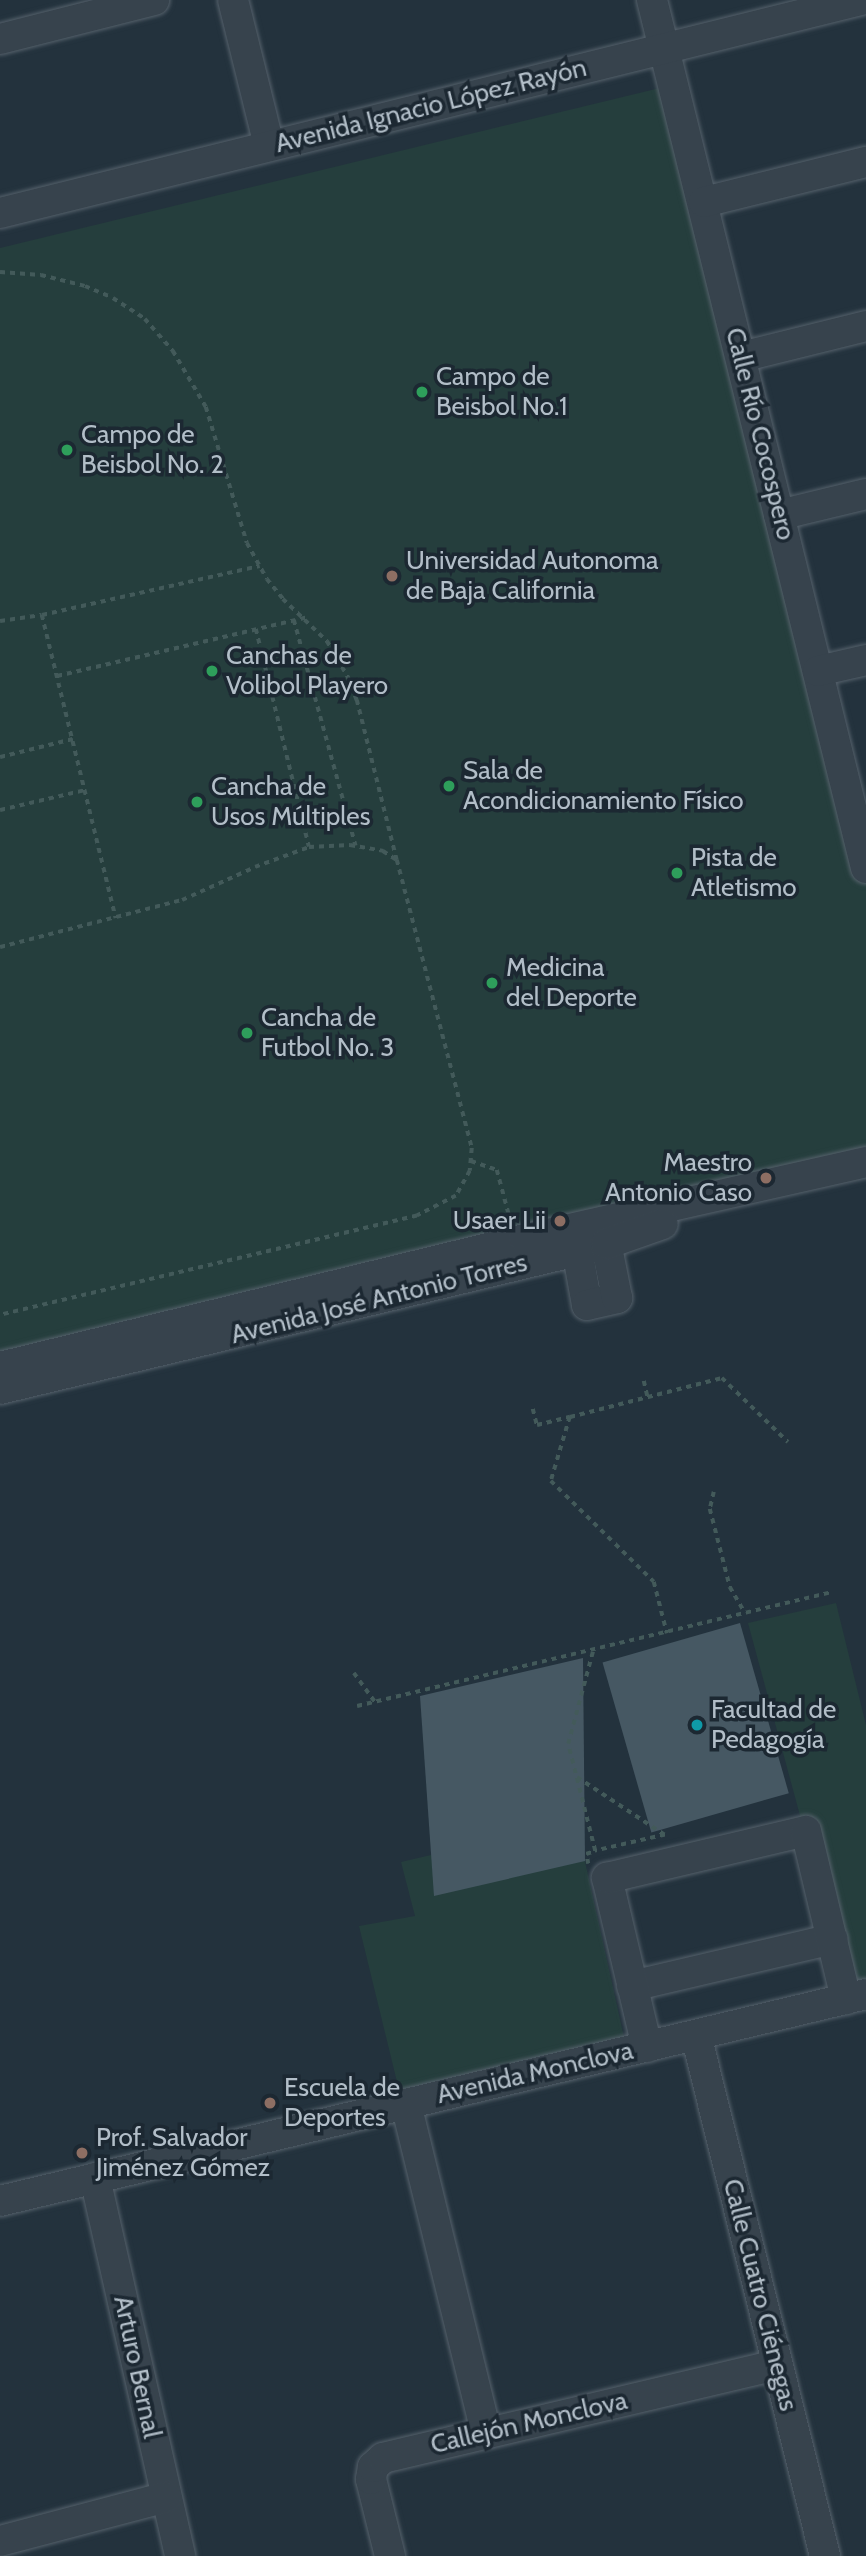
<!DOCTYPE html>
<html>
<head>
<meta charset="utf-8">
<style>
	body { margin:0 }
	#map { position:relative; width:866px; height:2556px; overflow:hidden; background:#23323d; font-family:Cabin,sans-serif }
	div>[style] { position:absolute }
	[style*='--x'] { left:calc(var(--x)*1px); top:calc(var(--y)*1px); width:calc(var(--w)*1px); rotate:calc(var(--a)*1deg) }
	.green>* { inset:0; background:#253e3d }
	.building>* { inset:0; background:#465863; transform-origin:0 0 }
	.path>* { height:3.5px; margin-top:-1.75px; transform-origin:0; background:repeating-linear-gradient(90deg,#435a5a 0 5px,transparent 0 10px) }
	.roads { filter:drop-shadow(0 0 2px #55616b) drop-shadow(0 0 2px #55616b) }
	.minor>* { height:30px; margin:-15px; padding:0 15px; transform-origin:15px; border-radius:15px; background:#37434d }
	.dots>* { width:19px; height:19px; translate:-50% -50%; box-sizing:border-box; border:4px solid #1c2832; border-radius:50% }
	span { translate:-50% -50%; white-space:nowrap; text-align:center; line-height:1.15; -webkit-text-stroke:7px #1c2832; paint-order:stroke }
	.street-label { font-size:26px; color:#b2bec8 }
	.poi-label { font-size:26px; color:#b2bec8 }
	.left { translate:0 -50%; text-align:left }
	.right { translate:-100% -50%; text-align:right }
</style>
</head>
<body>
<div id="map">
	<div class="green">
		<div style="clip-path:polygon(664px 87px,866px 879px,866px 1161px,0 1364px,0 248px)"></div>
		<div style="clip-path:polygon(836px 1603px,866px 1725px,866px 1981px,846px 1986px,748px 1623px)"></div>
		<div style="clip-path:polygon(576px 1821px,624px 2037px,399px 2090px,359px 1926px,415px 1916px,401px 1862px)"></div>
	</div>
	<div class="building">
		<div style="left:740px;top:1623px;width:177px;height:143px;rotate:74deg"></div>
		<div style="clip-path:polygon(583px 1658px,585px 1861px,434px 1896px,420px 1696px)"></div>
	</div>
	<div class="path">
		<div style="--x:0;--y:272;--w:41;--a:4.2"></div>
		<div style="--x:41;--y:275;--w:45;--a:14"></div>
		<div style="--x:85;--y:286;--w:30;--a:23"></div>
		<div style="--x:113;--y:298;--w:38;--a:33"></div>
		<div style="--x:145;--y:319;--w:43;--a:48.8"></div>
		<div style="--x:173;--y:351;--w:65;--a:59.5"></div>
		<div style="--x:206;--y:407;--w:142;--a:73.2"></div>
		<div style="--x:247;--y:543;--w:41;--a:60.9"></div>
		<div style="--x:267;--y:579;--w:26;--a:51"></div>
		<div style="--x:283;--y:599;--w:61;--a:43.7"></div>
		<div style="--x:327;--y:641;--w:42;--a:59.7"></div>
		<div style="--x:348;--y:677;--w:25;--a:69"></div>
		<div style="--x:357;--y:700;--w:165;--a:76"></div>
		<div style="--x:42;--y:615;--w:312;--a:76.3"></div>
		<div style="--x:294;--y:620;--w:234;--a:74.7"></div>
		<div style="--x:0;--y:621;--w:42;--a:-8.1"></div>
		<div style="--x:42;--y:615;--w:223;--a:-12.7"></div>
		<div style="--x:256;--y:629;--w:224;--a:76.3"></div>
		<div style="--x:57;--y:676;--w:255;--a:-13.2"></div>
		<div style="--x:0;--y:757;--w:75;--a:-13.9"></div>
		<div style="--x:0;--y:810;--w:87;--a:-13.2"></div>
		<div style="--x:0;--y:947;--w:188;--a:-14.5"></div>
		<div style="--x:182;--y:900;--w:80;--a:-24.3"></div>
		<div style="--x:255;--y:867;--w:58;--a:-20.3"></div>
		<div style="--x:309;--y:847;--w:41;--a:-2.8"></div>
		<div style="--x:350;--y:845;--w:34;--a:10"></div>
		<div style="--x:383;--y:851;--w:17;--a:33"></div>
		<div style="--x:397;--y:860;--w:298;--a:75.4"></div>
		<div style="--x:472;--y:1148;--w:23;--a:95"></div>
		<div style="--x:470;--y:1171;--w:29;--a:119"></div>
		<div style="--x:456;--y:1196;--w:44;--a:152.9"></div>
		<div style="--x:417;--y:1216;--w:429;--a:166.6"></div>
		<div style="--x:471;--y:1161;--w:28;--a:19"></div>
		<div style="--x:497;--y:1170;--w:51;--a:75.1"></div>
		<div style="--x:644;--y:1381;--w:17;--a:77"></div>
		<div style="--x:533;--y:1409;--w:16;--a:76"></div>
		<div style="--x:537;--y:1425;--w:34;--a:-14"></div>
		<div style="--x:570;--y:1417;--w:67;--a:106.5"></div>
		<div style="--x:551;--y:1481;--w:144;--a:44.4"></div>
		<div style="--x:654;--y:1582;--w:53;--a:75.7"></div>
		<div style="--x:570;--y:1417;--w:157;--a:-14.4"></div>
		<div style="--x:722;--y:1378;--w:92;--a:44.1"></div>
		<div style="--x:714;--y:1492;--w:17;--a:103"></div>
		<div style="--x:710;--y:1509;--w:81;--a:75.6"></div>
		<div style="--x:730;--y:1587;--w:30;--a:60"></div>
		<div style="--x:354;--y:1673;--w:36;--a:54"></div>
		<div style="--x:357;--y:1706;--w:488;--a:-13.5"></div>
		<div style="--x:577;--y:1777;--w:105;--a:33.4"></div>
		<div style="--x:665;--y:1835;--w:72;--a:167.1"></div>
		<div style="--x:588;--y:1864;--w:10;--a:-101"></div>
		<div style="--x:586;--y:1854;--w:9;--a:-18"></div>
		<div style="--x:595;--y:1851;--w:110;--a:-104.2"></div>
		<div style="--x:568;--y:1744;--w:96;--a:-75"></div>
	</div>
	<div class="roads">
		<div class="minor">
			<div style="--x:233;--y:0;--w:150;--a:76.1"></div>
			<div style="--x:652;--y:0;--w:894;--a:76.15"></div>
			<div style="--x:0;--y:39;--w:159;--a:-14.2"></div>
			<div style="--x:704;--y:202;--w:167;--a:-13.9"></div>
			<div style="--x:0;--y:213;--w:887;--a:-13.9"></div>
			<div style="--x:741;--y:357;--w:129;--a:-13.9"></div>
			<div style="--x:779;--y:515;--w:89;--a:-13.6"></div>
			<div style="--x:818;--y:671;--w:49;--a:-12.9"></div>
			<div style="--x:574;--y:1232;--w:74;--a:79.9"></div>
			<div style="--x:587;--y:1305;--w:31;--a:-13"></div>
			<div style="--x:617;--y:1298;--w:72;--a:-101.2"></div>
			<div style="--x:0;--y:1367;--w:540;--a:-13.7"></div>
			<div style="--x:525;--y:1239;--w:350;--a:-12.7"></div>
			<div style="--x:0;--y:1389;--w:623;--a:-13.46"></div>
			<div style="--x:606;--y:1244;--w:60;--a:-19.3"></div>
			<div style="--x:632;--y:1986;--w:206;--a:-13.2"></div>
			<div style="--x:696;--y:2035;--w:537;--a:76.09"></div>
			<div style="--x:647;--y:2047;--w:174;--a:-103.3"></div>
			<div style="--x:607;--y:1878;--w:204;--a:-13.3"></div>
			<div style="--x:806;--y:1831;--w:173;--a:76.6"></div>
			<div style="--x:406;--y:2104;--w:339;--a:76.3"></div>
			<div style="--x:95;--y:2178;--w:387;--a:77.3"></div>
			<div style="--x:0;--y:2201;--w:890;--a:-13.44"></div>
			<div style="--x:0;--y:2541;--w:172;--a:-14.8"></div>
			<div style="--x:390;--y:2556;--w:79;--a:-103.9"></div>
			<div style="--x:371;--y:2479;--w:12;--a:-81"></div>
			<div style="--x:373;--y:2467;--w:13;--a:-42"></div>
			<div style="--x:383;--y:2458;--w:405;--a:-13.3"></div>
		</div>
	</div>
	<div class="dots">
		<div style="left:422px;top:392px;background:#2e9e5b"></div>
		<div style="left:67px;top:450px;background:#2e9e5b"></div>
		<div style="left:392px;top:576px;background:#8d6e63"></div>
		<div style="left:212px;top:671px;background:#2e9e5b"></div>
		<div style="left:449px;top:786px;background:#2e9e5b"></div>
		<div style="left:197px;top:802px;background:#2e9e5b"></div>
		<div style="left:677px;top:873px;background:#2e9e5b"></div>
		<div style="left:492px;top:983px;background:#2e9e5b"></div>
		<div style="left:247px;top:1033px;background:#2e9e5b"></div>
		<div style="left:766px;top:1178px;background:#8d6e63"></div>
		<div style="left:560px;top:1221px;background:#8d6e63"></div>
		<div style="left:697px;top:1725px;background:#0f9aa8"></div>
		<div style="left:270px;top:2103px;background:#8d6e63"></div>
		<div style="left:82px;top:2153px;background:#8d6e63"></div>
	</div>
	<div class="street-label">
		<span style="left:431px;top:106px;rotate:-14deg">Avenida Ignacio López Rayón</span>
		<span style="left:760px;top:434px;rotate:76deg">Calle Río Cocospero</span>
		<span style="left:379px;top:1299px;rotate:-14deg">Avenida José Antonio Torres</span>
		<span style="left:535px;top:2073px;rotate:-13deg">Avenida Monclova</span>
		<span style="left:760px;top:2295px;rotate:76deg">Calle Cuatro Ciénegas</span>
		<span style="left:137px;top:2367px;rotate:78deg">Arturo Bernal</span>
		<span style="left:529px;top:2423px;rotate:-13deg">Callejón Monclova</span>
	</div>
	<div class="poi-label">
		<span class="left" style="left:436px;top:392px">Campo de<br>Beisbol No.1</span>
		<span class="left" style="left:81px;top:450px">Campo de<br>Beisbol No. 2</span>
		<span class="left" style="left:406px;top:576px">Universidad Autonoma<br>de Baja California</span>
		<span class="left" style="left:226px;top:671px">Canchas de<br>Volibol Playero</span>
		<span class="left" style="left:463px;top:786px">Sala de<br>Acondicionamiento Físico</span>
		<span class="left" style="left:211px;top:802px">Cancha de<br>Usos Múltiples</span>
		<span class="left" style="left:691px;top:873px">Pista de<br>Atletismo</span>
		<span class="left" style="left:506px;top:983px">Medicina<br>del Deporte</span>
		<span class="left" style="left:261px;top:1033px">Cancha de<br>Futbol No. 3</span>
		<span class="right" style="left:752px;top:1178px">Maestro<br>Antonio Caso</span>
		<span class="right" style="left:546px;top:1221px">Usaer Lii</span>
		<span class="left" style="left:711px;top:1725px">Facultad de<br>Pedagogía</span>
		<span class="left" style="left:284px;top:2103px">Escuela de<br>Deportes</span>
		<span class="left" style="left:96px;top:2153px">Prof. Salvador<br>Jiménez Gómez</span>
	</div>
</div>
</body>
</html>
